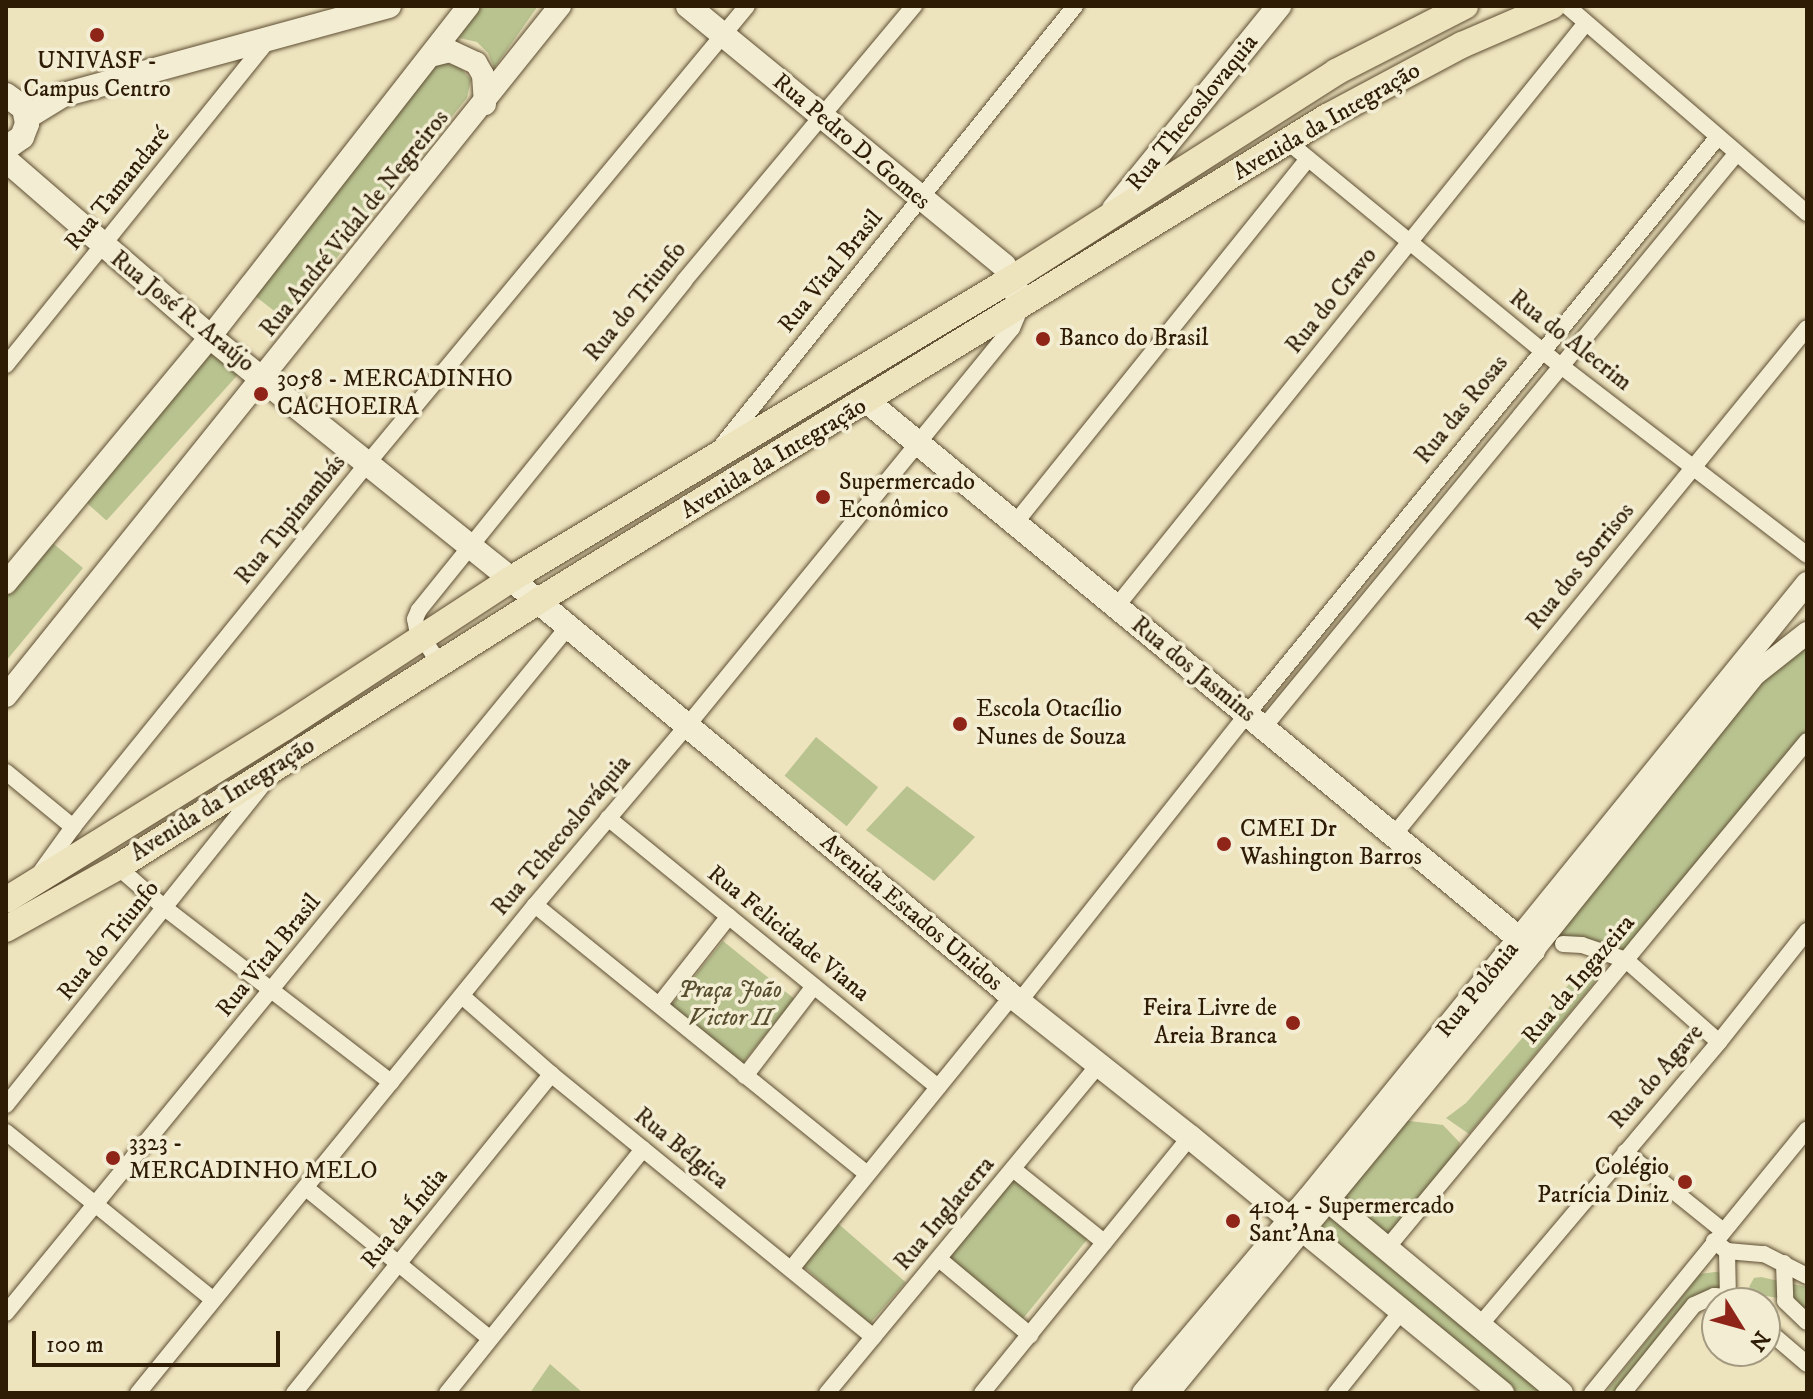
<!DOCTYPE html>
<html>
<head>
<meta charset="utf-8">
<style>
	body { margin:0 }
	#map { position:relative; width:1813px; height:1399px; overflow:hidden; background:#ede3bd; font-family:"IM FELL DW Pica",serif }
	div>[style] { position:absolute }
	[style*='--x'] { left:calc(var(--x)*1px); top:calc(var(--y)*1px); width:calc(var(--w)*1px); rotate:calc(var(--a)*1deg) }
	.green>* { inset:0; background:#b9c390; transform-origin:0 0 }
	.roads { filter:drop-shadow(0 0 2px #5e4e33) drop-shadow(0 0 2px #5e4e33) }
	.minor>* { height:16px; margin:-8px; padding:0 8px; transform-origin:8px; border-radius:8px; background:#f3edd4 }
	.tertiary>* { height:22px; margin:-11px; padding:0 11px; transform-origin:11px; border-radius:11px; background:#f3edd4 }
	.secondary>* { height:24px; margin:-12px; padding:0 12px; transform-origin:12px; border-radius:12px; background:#f3edd4 }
	.primary>* { height:26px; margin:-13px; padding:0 13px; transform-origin:13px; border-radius:13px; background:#ede3bd }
	.dots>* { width:22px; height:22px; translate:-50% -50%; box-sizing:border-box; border:4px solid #f3edd4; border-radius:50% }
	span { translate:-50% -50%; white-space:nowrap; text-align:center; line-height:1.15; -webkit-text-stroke:7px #f3edd4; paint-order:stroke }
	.poi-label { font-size:24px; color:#2e1c05 }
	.left { translate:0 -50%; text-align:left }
	.right { translate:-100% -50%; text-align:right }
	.street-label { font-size:24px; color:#2e1c05 }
	.park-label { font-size:24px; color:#584e2f; font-style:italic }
	.frame { position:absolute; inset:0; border:8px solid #2e1c05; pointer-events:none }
	.north { position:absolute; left:1701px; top:1287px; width:80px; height:80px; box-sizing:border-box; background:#f3edd4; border:2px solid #a49981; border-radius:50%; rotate:127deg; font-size:22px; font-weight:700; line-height:32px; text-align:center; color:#2e1c05 }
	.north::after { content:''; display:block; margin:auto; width:28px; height:36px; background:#8f2418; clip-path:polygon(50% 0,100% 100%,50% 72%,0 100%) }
	.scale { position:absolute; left:32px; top:1331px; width:248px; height:36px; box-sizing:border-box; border:4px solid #2e1c05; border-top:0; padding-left:10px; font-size:24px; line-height:28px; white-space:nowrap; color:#2e1c05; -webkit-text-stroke:6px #f3edd4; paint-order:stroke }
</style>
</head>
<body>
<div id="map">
	<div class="green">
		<div style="clip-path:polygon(478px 6px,538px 6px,494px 68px,488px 53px,477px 42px,455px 37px)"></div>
		<div style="clip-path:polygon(442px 63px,459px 66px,471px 80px,467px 98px,286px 320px,246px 289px,427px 69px)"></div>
		<div style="left:204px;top:342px;width:47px;height:198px;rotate:42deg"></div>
		<div style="clip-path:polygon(44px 536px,83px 568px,6px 661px,6px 584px)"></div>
		<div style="clip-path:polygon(1807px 633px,1807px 737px,1625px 953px,1549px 941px,1769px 662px)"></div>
		<div style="left:816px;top:737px;width:80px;height:50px;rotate:39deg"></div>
		<div style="clip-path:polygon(907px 786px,975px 837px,934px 881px,866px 830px)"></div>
		<div style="left:723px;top:941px;width:92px;height:91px;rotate:39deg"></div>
		<div style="clip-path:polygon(1589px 961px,1605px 970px,1469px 1134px,1446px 1118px,1466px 1103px)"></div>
		<div style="clip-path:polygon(1401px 1120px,1443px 1125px,1460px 1143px,1457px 1154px,1387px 1236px,1338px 1195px)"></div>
		<div style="left:1014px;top:1174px;width:98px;height:111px;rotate:39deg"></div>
		<div style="clip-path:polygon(1331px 1217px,1544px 1393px,1515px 1393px,1477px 1363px,1317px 1230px)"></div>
		<div style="left:834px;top:1220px;width:95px;height:55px;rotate:41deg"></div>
		<div style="clip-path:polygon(1715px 1272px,1733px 1273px,1737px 1291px,1694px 1296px,1671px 1319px,1615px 1393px,1605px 1393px,1700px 1274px)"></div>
		<div style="clip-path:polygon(1761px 1277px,1807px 1287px,1807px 1312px,1791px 1300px,1754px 1294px,1749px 1287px,1754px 1278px)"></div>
		<div style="clip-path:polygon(550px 1364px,583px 1393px,530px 1393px)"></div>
	</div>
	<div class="roads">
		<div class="minor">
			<div style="--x:1567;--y:6;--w:317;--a:40.8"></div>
			<div style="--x:1288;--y:142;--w:353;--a:39.4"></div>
			<div style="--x:1561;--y:366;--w:310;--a:37.5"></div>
			<div style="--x:6;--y:365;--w:415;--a:-51.1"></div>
			<div style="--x:723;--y:444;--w:562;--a:-51.21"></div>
			<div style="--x:1016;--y:522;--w:466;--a:-51.2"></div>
			<div style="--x:1116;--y:607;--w:748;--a:-51.18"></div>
			<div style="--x:439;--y:663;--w:40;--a:-122.9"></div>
			<div style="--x:417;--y:629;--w:10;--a:-101"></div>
			<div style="--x:415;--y:619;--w:10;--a:-66"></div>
			<div style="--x:419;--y:610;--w:422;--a:-51.1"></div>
			<div style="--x:684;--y:281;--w:359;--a:-50.1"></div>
			<div style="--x:1264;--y:727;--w:742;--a:-50.52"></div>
			<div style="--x:6;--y:772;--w:87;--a:39.4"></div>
			<div style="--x:608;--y:818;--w:426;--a:39.2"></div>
			<div style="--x:1393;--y:836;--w:655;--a:-50.82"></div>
			<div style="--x:118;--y:867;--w:64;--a:41.2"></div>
			<div style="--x:166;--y:909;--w:284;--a:37.6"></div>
			<div style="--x:40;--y:873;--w:57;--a:-54.3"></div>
			<div style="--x:73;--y:827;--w:467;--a:-51"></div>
			<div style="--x:367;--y:464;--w:595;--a:-50.32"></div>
			<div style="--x:535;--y:905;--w:427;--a:39"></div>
			<div style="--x:1563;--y:944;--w:19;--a:3"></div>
			<div style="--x:1582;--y:945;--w:46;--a:18.8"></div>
			<div style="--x:1626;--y:960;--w:124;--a:41.4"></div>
			<div style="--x:462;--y:996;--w:118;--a:41.2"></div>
			<div style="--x:551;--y:1074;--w:416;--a:39.2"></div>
			<div style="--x:1019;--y:1002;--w:367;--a:-51.6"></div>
			<div style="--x:1247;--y:714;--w:743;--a:-50.79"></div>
			<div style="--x:659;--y:1005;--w:113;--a:-51.8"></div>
			<div style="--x:745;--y:1076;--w:113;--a:-52.5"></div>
			<div style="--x:6;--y:1105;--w:414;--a:-51.3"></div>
			<div style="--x:6;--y:1132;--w:265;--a:39"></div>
			<div style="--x:1625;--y:1152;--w:124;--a:38.8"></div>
			<div style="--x:1013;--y:1169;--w:117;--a:38.7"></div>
			<div style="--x:306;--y:1188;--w:237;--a:39.3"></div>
			<div style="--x:1714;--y:1241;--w:16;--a:38"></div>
			<div style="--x:1727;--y:1251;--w:37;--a:5"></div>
			<div style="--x:1764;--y:1254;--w:48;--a:27.1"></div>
			<div style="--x:1387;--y:1248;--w:658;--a:-50.36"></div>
			<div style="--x:1727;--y:1251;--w:46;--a:88.8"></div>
			<div style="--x:939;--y:1259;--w:119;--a:39.9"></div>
			<div style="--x:1784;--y:1263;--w:38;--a:88"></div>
			<div style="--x:1785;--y:1301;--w:30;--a:44"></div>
			<div style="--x:791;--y:1269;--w:351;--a:-51"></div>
			<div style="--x:6;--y:1313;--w:885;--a:-50.68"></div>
			<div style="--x:1480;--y:1325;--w:370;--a:-49.8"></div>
			<div style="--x:1719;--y:1042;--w:142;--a:-51.6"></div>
			<div style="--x:1765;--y:1328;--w:55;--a:40.6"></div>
			<div style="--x:138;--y:1393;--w:629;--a:-50.87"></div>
			<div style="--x:535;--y:905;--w:235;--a:-49.7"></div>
			<div style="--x:687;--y:726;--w:514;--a:-50.77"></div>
			<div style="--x:1012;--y:328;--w:21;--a:-67"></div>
			<div style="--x:294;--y:1393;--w:410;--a:-51.1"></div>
			<div style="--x:447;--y:1393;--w:313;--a:-51.2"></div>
			<div style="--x:827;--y:1393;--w:425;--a:-50.4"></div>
			<div style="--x:982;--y:1393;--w:330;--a:-50.9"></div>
			<div style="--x:1336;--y:1393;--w:104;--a:-51.3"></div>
			<div style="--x:1592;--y:1393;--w:340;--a:-50.8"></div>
			<div style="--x:1623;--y:1393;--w:113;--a:-51.1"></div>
			<div style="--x:1694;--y:1305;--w:22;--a:-24"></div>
			<div style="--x:1714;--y:1296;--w:14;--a:4"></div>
			<div style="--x:1728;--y:1297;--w:9;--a:41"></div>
		</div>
		<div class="tertiary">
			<div style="--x:434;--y:55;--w:16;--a:-14"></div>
			<div style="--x:450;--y:51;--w:29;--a:25"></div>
			<div style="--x:476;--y:63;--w:14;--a:60"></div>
			<div style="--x:483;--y:75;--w:29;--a:86"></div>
			<div style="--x:6;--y:583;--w:320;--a:-50.3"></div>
			<div style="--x:210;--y:337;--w:420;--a:-52"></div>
			<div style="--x:6;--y:696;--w:885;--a:-51.24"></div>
			<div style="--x:1533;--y:950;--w:354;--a:-51.2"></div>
			<div style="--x:1755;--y:674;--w:66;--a:-38.3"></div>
			<div style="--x:1143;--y:1393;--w:255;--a:-49.8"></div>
			<div style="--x:1308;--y:1198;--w:792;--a:-50.94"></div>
			<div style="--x:1168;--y:1393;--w:211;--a:-50.6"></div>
		</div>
		<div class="secondary">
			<div style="--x:688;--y:6;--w:409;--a:39.4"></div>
			<div style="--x:1004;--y:266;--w:15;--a:53"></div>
			<div style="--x:1013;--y:278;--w:17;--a:77"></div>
			<div style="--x:6;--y:95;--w:22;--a:36"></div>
			<div style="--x:24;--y:108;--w:16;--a:79"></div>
			<div style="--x:27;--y:124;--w:14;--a:111"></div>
			<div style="--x:22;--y:137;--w:19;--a:145"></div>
			<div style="--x:27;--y:117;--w:42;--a:-31.4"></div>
			<div style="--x:63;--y:95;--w:338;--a:-15.3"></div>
			<div style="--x:6;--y:160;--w:270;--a:40.9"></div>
			<div style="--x:210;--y:337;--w:386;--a:38.8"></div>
			<div style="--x:511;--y:579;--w:652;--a:39.77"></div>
			<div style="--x:1012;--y:996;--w:227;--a:38.4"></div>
			<div style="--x:1190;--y:1137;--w:404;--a:39.4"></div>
			<div style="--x:1114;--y:209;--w:262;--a:-50.9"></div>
			<div style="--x:868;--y:402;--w:862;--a:39.49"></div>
			<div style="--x:1533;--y:950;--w:363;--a:129.5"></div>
			<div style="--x:1313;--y:1198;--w:14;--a:4"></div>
			<div style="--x:1327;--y:1199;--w:304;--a:39.7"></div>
		</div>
		<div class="primary">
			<div style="--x:6;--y:900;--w:328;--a:-31.8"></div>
			<div style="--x:285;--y:727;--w:270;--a:-33.2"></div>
			<div style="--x:511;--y:579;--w:585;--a:-30.95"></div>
			<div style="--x:1013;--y:278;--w:383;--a:-32.5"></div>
			<div style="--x:1336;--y:72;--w:145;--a:-27.1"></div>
			<div style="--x:6;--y:929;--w:128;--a:-29"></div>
			<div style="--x:118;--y:867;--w:497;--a:-32.3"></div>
			<div style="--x:538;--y:601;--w:926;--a:-31.53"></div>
			<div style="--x:1327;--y:117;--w:153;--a:-28.1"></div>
			<div style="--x:1462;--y:45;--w:98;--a:-23.4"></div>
		</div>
	</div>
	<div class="dots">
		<div style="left:97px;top:35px;background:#8f2418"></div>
		<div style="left:1043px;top:339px;background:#8f2418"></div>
		<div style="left:261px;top:394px;background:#8f2418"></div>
		<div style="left:823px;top:497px;background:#8f2418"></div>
		<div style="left:960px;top:724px;background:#8f2418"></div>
		<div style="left:1224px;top:844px;background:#8f2418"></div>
		<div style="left:1293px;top:1023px;background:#8f2418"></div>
		<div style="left:113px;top:1158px;background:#8f2418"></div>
		<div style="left:1685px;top:1182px;background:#8f2418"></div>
		<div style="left:1233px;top:1221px;background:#8f2418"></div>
	</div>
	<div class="poi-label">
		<span style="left:97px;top:76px">UNIVASF -<br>Campus Centro</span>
		<span class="left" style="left:1059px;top:339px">Banco do Brasil</span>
		<span class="left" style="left:277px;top:394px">3058 - MERCADINHO<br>CACHOEIRA</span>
		<span class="left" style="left:839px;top:497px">Supermercado<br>Econômico</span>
		<span class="left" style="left:976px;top:724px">Escola Otacílio<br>Nunes de Souza</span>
		<span class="left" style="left:1240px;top:844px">CMEI Dr<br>Washington Barros</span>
		<span class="right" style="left:1277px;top:1023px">Feira Livre de<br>Areia Branca</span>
		<span class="left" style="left:129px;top:1158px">3323 -<br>MERCADINHO MELO</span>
		<span class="right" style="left:1669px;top:1182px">Colégio<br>Patrícia Diniz</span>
		<span class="left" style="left:1249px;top:1221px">4104 - Supermercado<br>Sant'Ana</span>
	</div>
	<div class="street-label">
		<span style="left:1193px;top:113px;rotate:-51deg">Rua Thecoslovaquia</span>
		<span style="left:1327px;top:122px;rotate:-30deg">Avenida da Integração</span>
		<span style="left:851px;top:142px;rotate:40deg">Rua Pedro D. Gomes</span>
		<span style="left:118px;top:189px;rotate:-51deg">Rua Tamandaré</span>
		<span style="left:355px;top:224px;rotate:-51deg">Rua André Vidal de Negreiros</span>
		<span style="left:831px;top:272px;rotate:-51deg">Rua Vital Brasil</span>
		<span style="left:1332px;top:301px;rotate:-51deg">Rua do Cravo</span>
		<span style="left:636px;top:302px;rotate:-51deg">Rua do Triunfo</span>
		<span style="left:182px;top:312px;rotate:39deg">Rua José R. Araújo</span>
		<span style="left:1570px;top:341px;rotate:38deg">Rua do Alecrim</span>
		<span style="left:1462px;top:410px;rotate:-51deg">Rua das Rosas</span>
		<span style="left:774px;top:459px;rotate:-31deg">Avenida da Integração</span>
		<span style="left:291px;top:520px;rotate:-51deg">Rua Tupinambás</span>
		<span style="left:1581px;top:567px;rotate:-51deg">Rua dos Sorrisos</span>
		<span style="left:1193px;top:670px;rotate:39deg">Rua dos Jasmins</span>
		<span style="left:223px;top:800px;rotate:-32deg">Avenida da Integração</span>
		<span style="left:562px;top:836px;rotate:-50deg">Rua Tchecoslováquia</span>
		<span style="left:911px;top:913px;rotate:40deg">Avenida Estados Unidos</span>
		<span style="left:788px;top:934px;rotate:39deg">Rua Felicidade Viana</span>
		<span style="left:109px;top:941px;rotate:-51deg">Rua do Triunfo</span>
		<span style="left:269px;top:956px;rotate:-51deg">Rua Vital Brasil</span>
		<span style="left:1579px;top:980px;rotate:-50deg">Rua da Ingazeira</span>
		<span style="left:1478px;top:990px;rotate:-51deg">Rua Polônia</span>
		<span style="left:1657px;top:1077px;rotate:-49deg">Rua do Agave</span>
		<span style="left:681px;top:1149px;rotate:39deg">Rua Bélgica</span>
		<span style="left:945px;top:1214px;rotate:-50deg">Rua Inglaterra</span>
		<span style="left:405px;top:1219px;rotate:-51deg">Rua da Índia</span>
	</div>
	<div class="park-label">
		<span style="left:730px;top:1005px">Praça João<br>Victor II</span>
	</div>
	<div class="frame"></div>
	<div class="north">N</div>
	<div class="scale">100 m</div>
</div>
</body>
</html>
